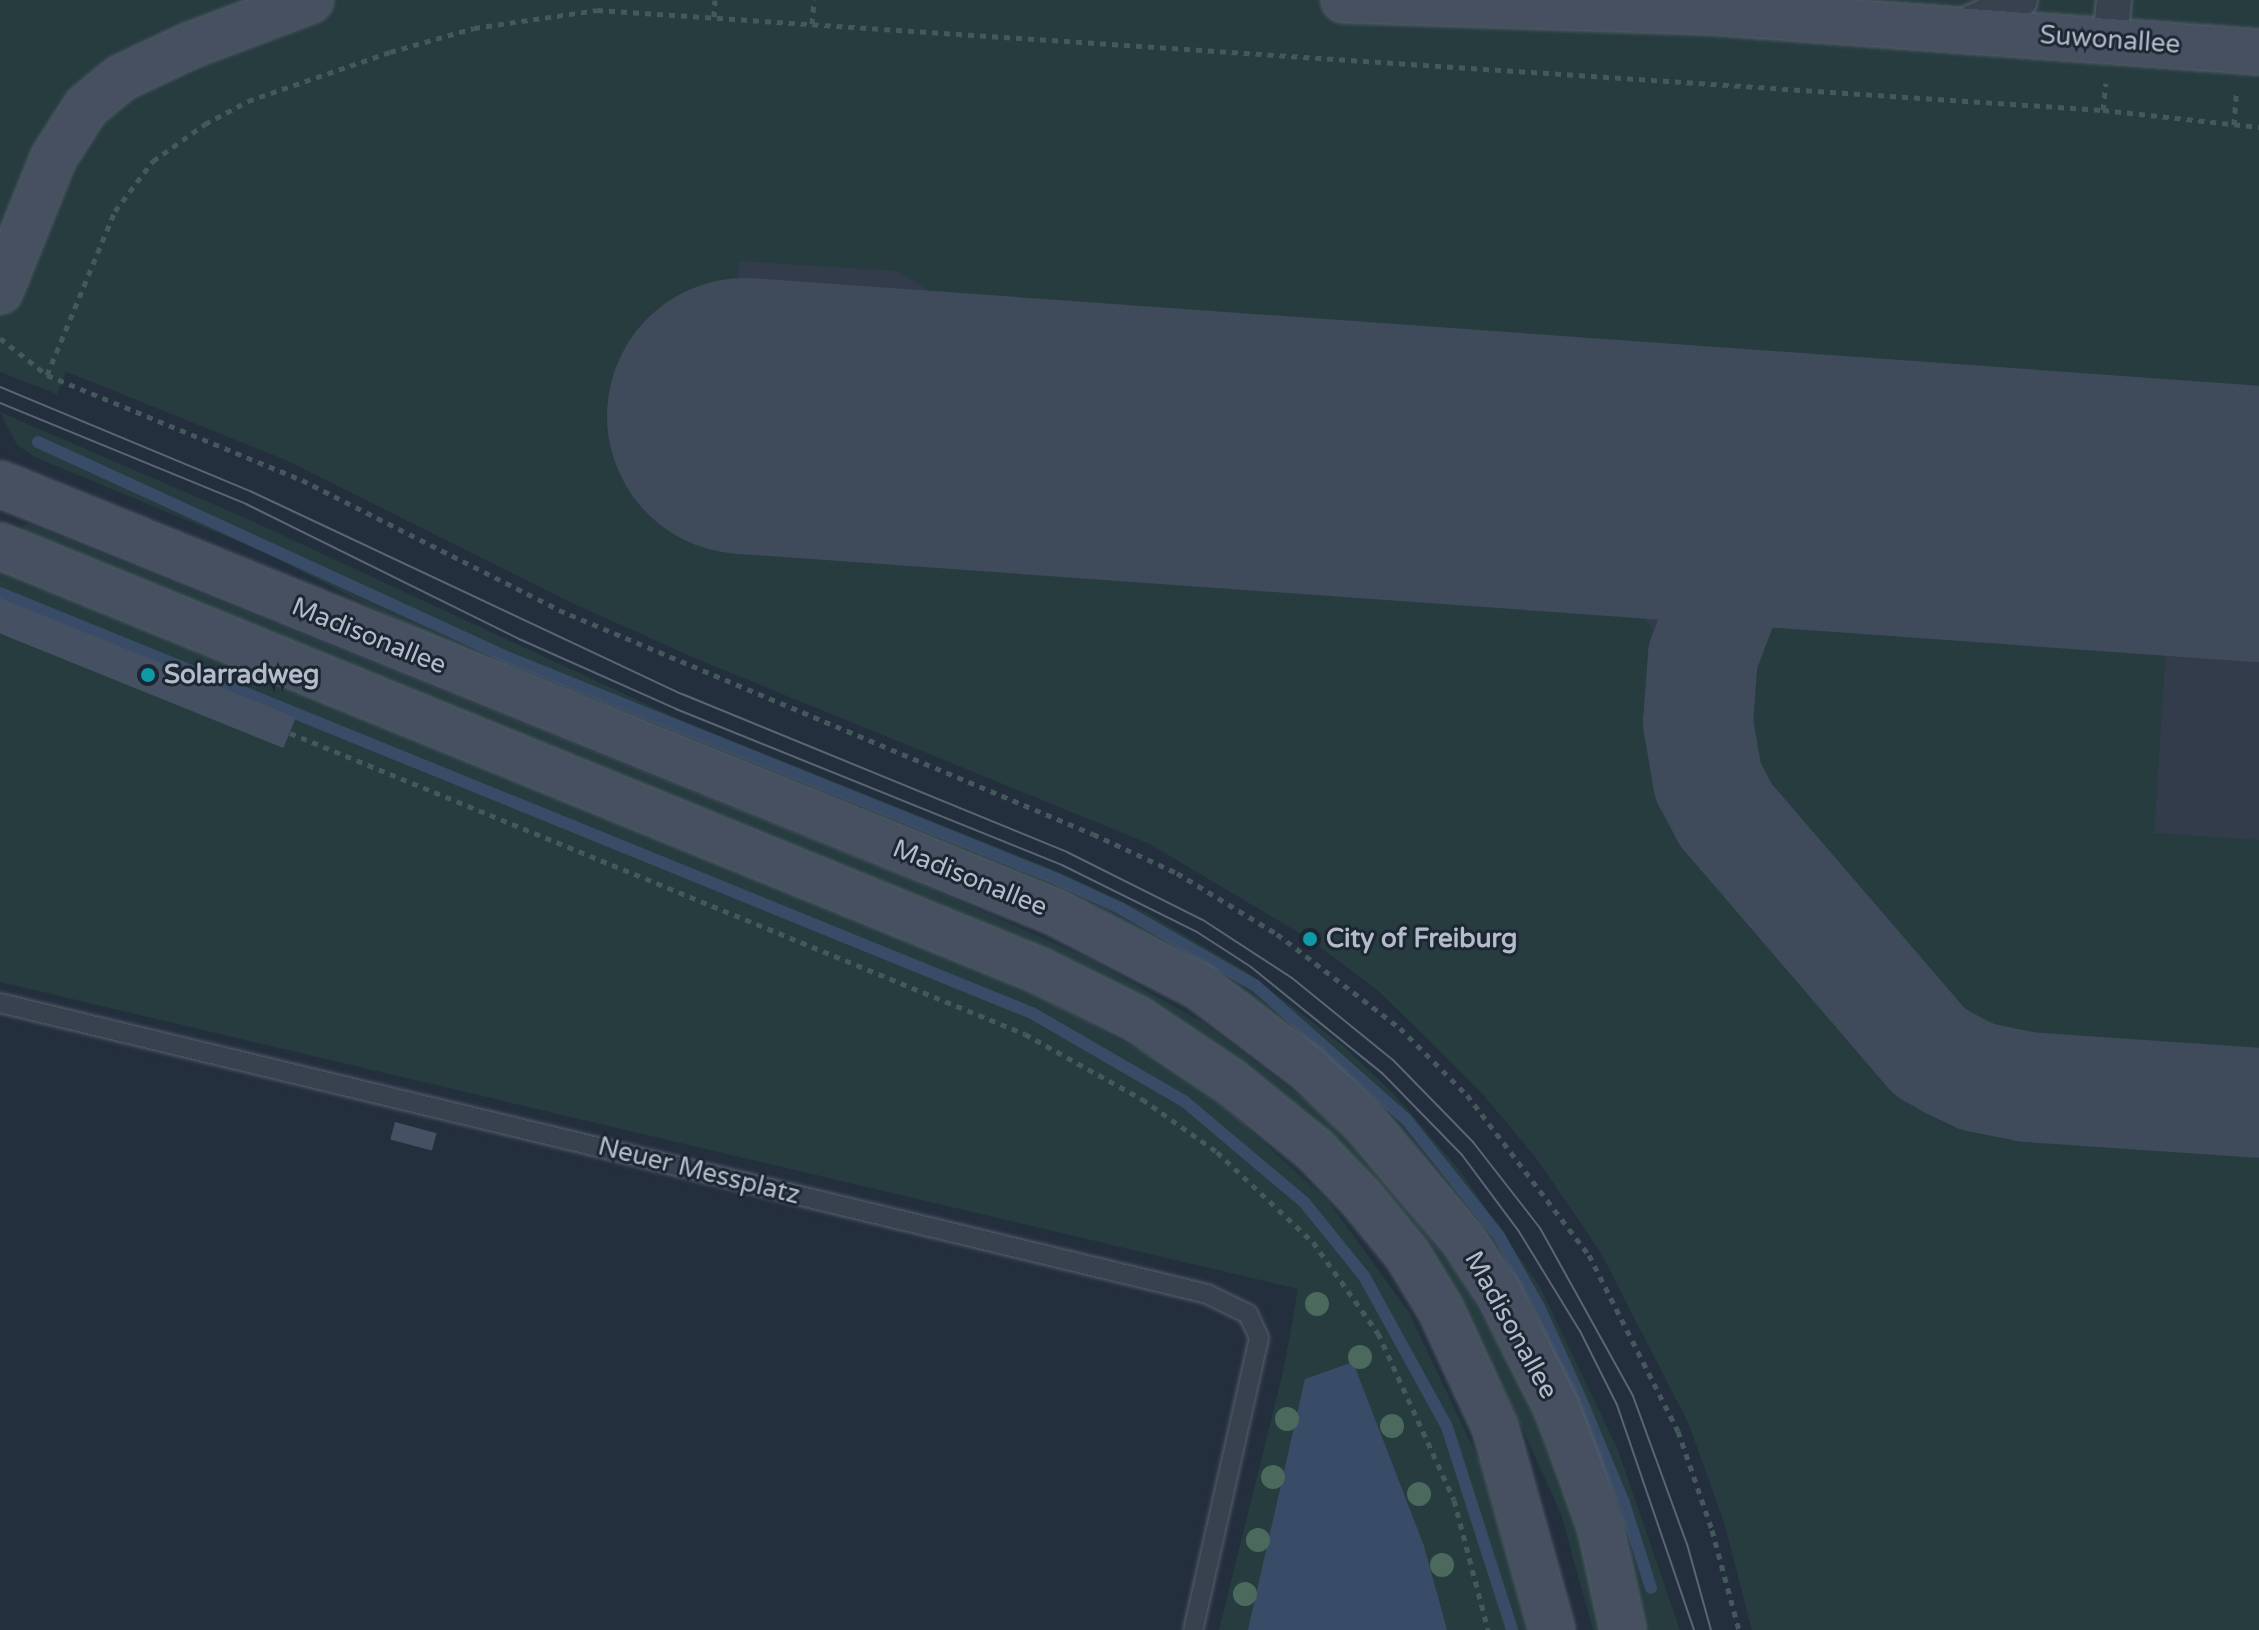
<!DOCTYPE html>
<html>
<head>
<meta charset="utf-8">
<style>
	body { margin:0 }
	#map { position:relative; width:2259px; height:1630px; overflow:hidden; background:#242f3e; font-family:"Varela Round",sans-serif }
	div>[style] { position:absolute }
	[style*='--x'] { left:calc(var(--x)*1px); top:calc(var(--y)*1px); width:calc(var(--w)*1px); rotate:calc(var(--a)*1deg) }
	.airport>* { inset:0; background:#323c4b }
	.green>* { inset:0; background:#263c3f }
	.water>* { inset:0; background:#394c67 }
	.stream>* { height:12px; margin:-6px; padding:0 6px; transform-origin:6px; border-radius:6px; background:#394c67 }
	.taxiway>* { height:110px; margin:-55px; padding:0 55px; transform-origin:55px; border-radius:55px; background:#3f4a5a }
	.runway>* { height:276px; margin:-138px; padding:0 138px; transform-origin:138px; border-radius:138px; background:#3f4a5a }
	.building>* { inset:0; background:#455162; transform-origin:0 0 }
	.path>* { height:5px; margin-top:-2.5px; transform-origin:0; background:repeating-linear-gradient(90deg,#44595c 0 6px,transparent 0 12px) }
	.roads { filter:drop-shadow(0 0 2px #565f6c) drop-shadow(0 0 2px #565f6c) }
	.lane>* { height:18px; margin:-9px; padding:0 9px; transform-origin:9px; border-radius:9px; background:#38414e }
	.street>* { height:34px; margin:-17px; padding:0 17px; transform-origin:17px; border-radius:17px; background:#38414e }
	.secondary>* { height:44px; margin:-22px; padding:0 22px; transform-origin:22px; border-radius:22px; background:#465061 }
	.tram>* { height:2px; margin:-1px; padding:0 1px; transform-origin:1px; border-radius:1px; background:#5a6575 }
	.trees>* { width:24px; height:24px; margin:-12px; border-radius:50%; background:#4b6a5d }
	.dots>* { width:22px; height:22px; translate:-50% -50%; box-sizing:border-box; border:4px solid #1d2633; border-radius:50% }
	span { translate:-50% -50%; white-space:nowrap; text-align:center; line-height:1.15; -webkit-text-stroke:6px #1d2633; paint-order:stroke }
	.street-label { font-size:26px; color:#b4bcc9 }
	.poi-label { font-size:26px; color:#b4bcc9; font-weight:700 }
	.left { translate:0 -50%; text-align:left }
</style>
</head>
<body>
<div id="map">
	<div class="airport">
		<div style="clip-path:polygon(2259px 133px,2259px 1630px,1752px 1630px,1725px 1525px,1689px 1424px,1600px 1251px,1537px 1159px,1482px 1093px,1381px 993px,1310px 939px,1150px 844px,695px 658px,566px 600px,286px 460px,65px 371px,102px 269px)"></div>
	</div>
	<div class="green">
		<div style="clip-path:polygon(0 0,2259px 0,2259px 432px,1004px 342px,899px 271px,739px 261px,722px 512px,1572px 570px,1631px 603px,1652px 628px,1667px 659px,1682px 727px,1687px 783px,1720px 841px,1930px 1074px,1983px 1105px,2259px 1125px,2259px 1630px,1752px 1630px,1725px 1525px,1689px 1424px,1600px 1251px,1537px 1159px,1482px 1093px,1381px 993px,1310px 939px,1150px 844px,695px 658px,566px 600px,286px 460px,66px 371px,57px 394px,0 372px)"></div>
		<div style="clip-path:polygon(0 412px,243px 517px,676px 718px,1059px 872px,1147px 913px,1247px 972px,1342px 1045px,1395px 1095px,1460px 1171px,1540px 1287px,1618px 1450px,1680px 1630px,1645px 1630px,1628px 1540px,1592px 1437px,1565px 1371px,1509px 1268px,1408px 1137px,1235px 991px,1173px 948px,1094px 905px,463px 654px,268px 554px,35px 457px,17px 445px)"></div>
		<div style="clip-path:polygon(29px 524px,905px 877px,1090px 959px,1204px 1023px,1313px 1106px,1366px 1156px,1460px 1277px,1527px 1395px,1579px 1517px,1606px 1630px,1593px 1630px,1561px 1514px,1511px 1404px,1445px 1285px,1201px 1037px,23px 532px,23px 525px)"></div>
		<div style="clip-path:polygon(0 569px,1024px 988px,1169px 1066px,1226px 1108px,1329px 1202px,1409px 1312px,1481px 1464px,1528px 1630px,1219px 1630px,1283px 1372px,1298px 1289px,0 982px)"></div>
		<div style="clip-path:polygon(1814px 591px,2168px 616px,2154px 833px,2259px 840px,2259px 1078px,2003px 1060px,1981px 1056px,1964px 1044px,1752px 809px,1732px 775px,1724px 743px,1724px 711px,1738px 668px,1768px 622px)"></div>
	</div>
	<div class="water">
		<div style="clip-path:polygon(1353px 1362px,1424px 1546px,1447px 1630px,1248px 1630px,1305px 1379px)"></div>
	</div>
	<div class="stream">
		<div style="--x:38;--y:442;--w:518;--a:24.64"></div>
		<div style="--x:509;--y:658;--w:591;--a:21.96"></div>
		<div style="--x:1057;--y:879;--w:69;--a:24.7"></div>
		<div style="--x:1120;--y:908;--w:157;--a:29.8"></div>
		<div style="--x:1256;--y:986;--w:200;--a:41.6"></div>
		<div style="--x:1406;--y:1119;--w:149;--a:51.5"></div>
		<div style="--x:1499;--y:1236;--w:81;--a:60.6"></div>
		<div style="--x:1539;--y:1307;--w:104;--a:65.6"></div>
		<div style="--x:1582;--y:1402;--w:109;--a:67.4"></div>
		<div style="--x:1624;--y:1503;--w:89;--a:72.4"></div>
		<div style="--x:0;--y:593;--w:1114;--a:22.15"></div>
		<div style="--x:1032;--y:1013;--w:176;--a:30.1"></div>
		<div style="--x:1184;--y:1101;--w:157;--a:40.1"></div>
		<div style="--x:1304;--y:1202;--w:95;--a:51"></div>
		<div style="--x:1364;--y:1276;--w:172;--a:61.2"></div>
		<div style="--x:1447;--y:1427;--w:213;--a:72.2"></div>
	</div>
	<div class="taxiway">
		<div style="--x:1827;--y:493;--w:41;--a:164.6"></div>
		<div style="--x:1787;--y:504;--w:41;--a:137"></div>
		<div style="--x:1757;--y:532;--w:59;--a:117"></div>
		<div style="--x:1730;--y:585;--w:76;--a:110.8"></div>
		<div style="--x:1703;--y:656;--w:67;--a:94.3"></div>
		<div style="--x:1698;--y:723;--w:59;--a:80.2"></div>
		<div style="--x:1708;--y:781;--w:38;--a:62"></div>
		<div style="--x:1726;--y:815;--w:313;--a:49.3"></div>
		<div style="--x:1930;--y:1052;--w:24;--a:30"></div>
		<div style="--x:1951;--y:1064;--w:30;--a:26"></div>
		<div style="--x:1978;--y:1077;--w:50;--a:11.5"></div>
		<div style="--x:2027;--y:1087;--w:233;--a:3.9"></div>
	</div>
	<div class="runway">
		<div style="--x:745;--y:416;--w:1518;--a:4.08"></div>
	</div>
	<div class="building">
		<div style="left:0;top:598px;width:319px;height:33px;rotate:22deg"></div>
		<div style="left:395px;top:1122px;width:43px;height:18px;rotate:15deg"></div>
	</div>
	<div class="path">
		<div style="--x:714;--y:17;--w:17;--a:-87"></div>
		<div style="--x:812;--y:24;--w:24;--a:-85"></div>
		<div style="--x:2103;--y:110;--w:27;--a:-84"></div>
		<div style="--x:2234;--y:125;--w:31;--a:-86"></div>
		<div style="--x:0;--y:338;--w:60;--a:38.2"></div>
		<div style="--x:47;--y:375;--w:276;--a:22.4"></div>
		<div style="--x:302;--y:480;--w:288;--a:26.8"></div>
		<div style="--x:559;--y:610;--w:579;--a:22.76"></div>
		<div style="--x:1093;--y:834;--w:93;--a:24.9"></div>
		<div style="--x:1177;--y:873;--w:117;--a:31.4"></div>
		<div style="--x:1277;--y:934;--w:155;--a:37.4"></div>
		<div style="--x:1400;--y:1028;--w:95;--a:45"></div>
		<div style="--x:1467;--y:1095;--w:201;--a:52.7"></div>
		<div style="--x:1589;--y:1255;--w:197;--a:63.2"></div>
		<div style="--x:1678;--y:1431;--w:105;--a:71"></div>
		<div style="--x:1712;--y:1530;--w:104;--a:74.9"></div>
		<div style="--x:47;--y:375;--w:178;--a:-67.5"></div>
		<div style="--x:115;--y:211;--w:63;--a:-52.8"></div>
		<div style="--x:153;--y:161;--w:64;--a:-35.4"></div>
		<div style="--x:205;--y:124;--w:49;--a:-28.1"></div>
		<div style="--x:248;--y:101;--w:150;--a:-19"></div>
		<div style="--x:390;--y:52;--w:87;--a:-15.9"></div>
		<div style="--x:474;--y:28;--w:124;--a:-8.3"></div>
		<div style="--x:597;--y:10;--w:1509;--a:3.8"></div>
		<div style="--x:2103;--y:110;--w:157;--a:6.2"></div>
		<div style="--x:290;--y:733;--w:794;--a:22.27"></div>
		<div style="--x:1025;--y:1034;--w:134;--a:29.1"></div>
		<div style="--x:1142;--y:1099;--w:92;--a:35.2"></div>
		<div style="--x:1217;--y:1152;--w:132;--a:43.2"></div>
		<div style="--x:1313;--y:1242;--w:112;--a:54.5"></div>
		<div style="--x:1378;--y:1333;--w:183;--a:65.5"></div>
		<div style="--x:1454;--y:1500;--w:134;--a:75.3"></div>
	</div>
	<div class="roads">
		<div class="lane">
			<div style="--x:0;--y:1003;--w:1242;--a:13.55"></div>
			<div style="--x:1207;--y:1294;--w:46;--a:26"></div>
			<div style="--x:1248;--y:1314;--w:26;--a:65"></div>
			<div style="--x:1259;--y:1338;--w:299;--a:102.7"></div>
		</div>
		<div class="street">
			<div style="--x:1960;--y:28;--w:66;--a:-25"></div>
			<div style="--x:2110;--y:40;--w:40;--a:-84.3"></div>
		</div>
		<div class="secondary">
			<div style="--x:1344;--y:0;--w:365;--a:1.9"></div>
			<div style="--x:1709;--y:12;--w:551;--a:4.16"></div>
			<div style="--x:0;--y:291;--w:144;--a:-68.1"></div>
			<div style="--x:54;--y:157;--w:59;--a:-57.4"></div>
			<div style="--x:86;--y:107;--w:45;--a:-39.6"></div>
			<div style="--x:121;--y:78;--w:75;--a:-25.2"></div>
			<div style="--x:189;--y:46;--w:130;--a:-20.7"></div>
			<div style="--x:0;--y:484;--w:1139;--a:22.08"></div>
			<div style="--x:1055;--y:912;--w:163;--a:27.3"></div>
			<div style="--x:1200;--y:987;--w:134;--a:37.1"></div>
			<div style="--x:1307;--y:1068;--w:80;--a:43.5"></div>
			<div style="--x:1365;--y:1123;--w:154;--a:50"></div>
			<div style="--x:1464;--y:1241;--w:64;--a:56.6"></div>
			<div style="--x:1499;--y:1294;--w:126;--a:63"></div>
			<div style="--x:1556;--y:1406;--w:62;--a:69.2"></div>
			<div style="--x:1578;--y:1464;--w:69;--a:70.5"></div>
			<div style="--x:1601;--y:1529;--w:103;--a:77.7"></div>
			<div style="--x:0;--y:546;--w:1121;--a:22.22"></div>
			<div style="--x:1038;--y:970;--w:110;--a:26.3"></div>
			<div style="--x:1137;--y:1019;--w:113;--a:33.8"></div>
			<div style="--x:1231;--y:1082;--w:108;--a:39"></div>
			<div style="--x:1315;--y:1150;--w:66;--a:46.2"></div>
			<div style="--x:1361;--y:1198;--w:72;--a:50.6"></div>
			<div style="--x:1407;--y:1254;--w:66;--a:58.7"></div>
			<div style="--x:1441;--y:1310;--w:129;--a:65.2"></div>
			<div style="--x:1495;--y:1427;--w:211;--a:74.3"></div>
		</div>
	</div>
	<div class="tram">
		<div style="--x:0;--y:387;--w:271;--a:22.6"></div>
		<div style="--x:250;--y:491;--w:477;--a:25.2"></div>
		<div style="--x:682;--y:694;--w:416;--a:22.3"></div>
		<div style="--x:1067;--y:852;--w:152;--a:26.6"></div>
		<div style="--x:1203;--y:920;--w:106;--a:33.1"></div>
		<div style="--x:1292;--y:978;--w:130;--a:39.1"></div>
		<div style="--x:1393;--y:1060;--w:115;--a:45.7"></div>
		<div style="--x:1473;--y:1142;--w:109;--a:52.1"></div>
		<div style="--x:1540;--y:1228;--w:192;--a:61"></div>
		<div style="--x:1633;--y:1396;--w:158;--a:70"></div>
		<div style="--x:1687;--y:1544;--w:89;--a:74.4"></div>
		<div style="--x:0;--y:403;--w:266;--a:22.3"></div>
		<div style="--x:246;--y:504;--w:305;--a:26.3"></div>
		<div style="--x:519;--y:639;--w:172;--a:24"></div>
		<div style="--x:676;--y:709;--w:416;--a:22"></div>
		<div style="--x:1062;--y:865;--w:151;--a:26.4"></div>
		<div style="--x:1197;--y:932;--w:64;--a:32.9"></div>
		<div style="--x:1251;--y:967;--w:169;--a:39"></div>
		<div style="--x:1382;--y:1073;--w:115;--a:45.7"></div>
		<div style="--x:1462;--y:1155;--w:94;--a:53.3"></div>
		<div style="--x:1518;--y:1230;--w:119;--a:58.5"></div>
		<div style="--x:1580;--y:1331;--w:83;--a:63.4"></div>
		<div style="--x:1617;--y:1405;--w:238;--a:71.1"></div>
	</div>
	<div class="trees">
		<div style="left:1317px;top:1304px"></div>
		<div style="left:1360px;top:1357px"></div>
		<div style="left:1287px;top:1419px"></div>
		<div style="left:1392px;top:1426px"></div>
		<div style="left:1273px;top:1477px"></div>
		<div style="left:1419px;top:1494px"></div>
		<div style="left:1258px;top:1540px"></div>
		<div style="left:1442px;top:1565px"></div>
		<div style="left:1245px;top:1594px"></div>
	</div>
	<div class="dots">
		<div style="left:148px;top:675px;background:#0f9aa8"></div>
		<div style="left:1310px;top:939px;background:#0f9aa8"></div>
	</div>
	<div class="street-label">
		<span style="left:2110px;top:40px;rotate:4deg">Suwonallee</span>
		<span style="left:369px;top:636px;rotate:22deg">Madisonallee</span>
		<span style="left:970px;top:878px;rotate:22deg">Madisonallee</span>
		<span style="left:699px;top:1171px;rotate:14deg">Neuer Messplatz</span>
		<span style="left:1511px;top:1325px;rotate:61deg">Madisonallee</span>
	</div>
	<div class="poi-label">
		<span class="left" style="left:164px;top:675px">Solarradweg</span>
		<span class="left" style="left:1326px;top:939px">City of Freiburg</span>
	</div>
</div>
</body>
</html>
